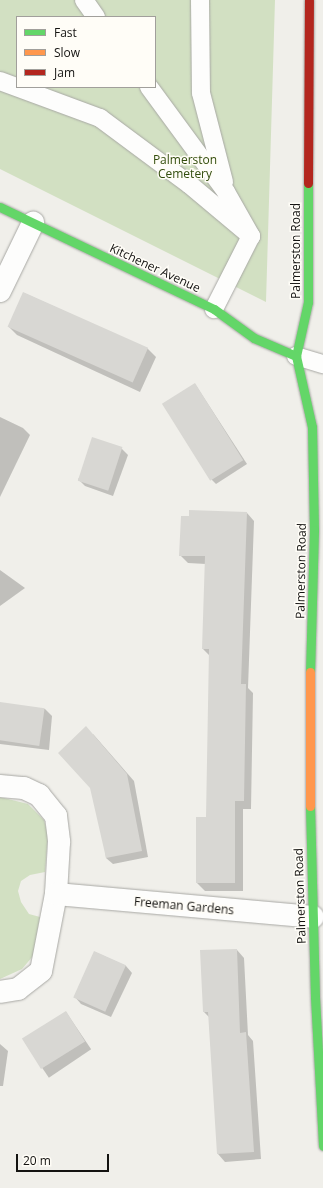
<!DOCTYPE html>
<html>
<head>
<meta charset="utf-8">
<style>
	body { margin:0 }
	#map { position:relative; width:323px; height:1188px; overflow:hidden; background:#f0efea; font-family:"Open Sans",sans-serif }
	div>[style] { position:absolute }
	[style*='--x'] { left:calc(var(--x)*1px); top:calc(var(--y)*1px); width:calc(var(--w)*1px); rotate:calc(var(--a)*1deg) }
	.green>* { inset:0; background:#d2e0c2 }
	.shadow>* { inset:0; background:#0003; transform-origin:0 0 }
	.building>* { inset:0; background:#d8d7d3; transform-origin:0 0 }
	.roads { filter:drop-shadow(0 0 1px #a8a8a4) drop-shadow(0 0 1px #a8a8a4) }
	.lane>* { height:18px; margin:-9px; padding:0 9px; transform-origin:9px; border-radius:9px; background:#fdfdfc }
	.street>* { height:22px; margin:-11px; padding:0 11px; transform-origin:11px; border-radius:11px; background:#fdfdfc }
	.fast>* { height:9px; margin:-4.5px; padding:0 4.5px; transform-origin:4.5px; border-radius:4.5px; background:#63d668 }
	.slow>* { height:9px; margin:-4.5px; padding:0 4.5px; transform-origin:4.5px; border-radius:4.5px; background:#ff974d }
	.jam>* { height:9px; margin:-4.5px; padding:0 4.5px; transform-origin:4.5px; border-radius:4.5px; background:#b3261e }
	span { translate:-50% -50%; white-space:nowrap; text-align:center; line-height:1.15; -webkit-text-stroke:3px #fffdf7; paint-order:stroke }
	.park-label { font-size:12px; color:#324d0d }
	.street-label { font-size:12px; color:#141311 }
	.legend { position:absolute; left:16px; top:16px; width:140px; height:72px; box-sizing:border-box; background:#fffdf7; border:1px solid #a19f9b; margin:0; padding:5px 7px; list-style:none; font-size:12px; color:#141311 }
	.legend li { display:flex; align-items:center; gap:8px; height:20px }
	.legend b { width:20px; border:1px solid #a19f9b }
	.scale { position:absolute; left:16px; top:1154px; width:93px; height:18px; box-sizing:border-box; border:2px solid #141311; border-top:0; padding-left:5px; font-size:12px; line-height:14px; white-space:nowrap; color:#141311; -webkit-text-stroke:3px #fffdf7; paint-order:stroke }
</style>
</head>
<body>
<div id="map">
	<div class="green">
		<div style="clip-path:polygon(evenodd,0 0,275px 0,266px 302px,0 169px,0 0,17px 17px,155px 17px,155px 87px,17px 87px,17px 17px)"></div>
		<div style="clip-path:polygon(0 797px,28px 804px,44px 820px,48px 835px,45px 872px,30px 875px,21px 881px,18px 891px,21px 902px,29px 914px,40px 917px,33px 956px,22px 969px,0 979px)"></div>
	</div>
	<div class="shadow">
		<div style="clip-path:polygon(24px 293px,148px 349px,156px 357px,140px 392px,17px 335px,9px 327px)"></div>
		<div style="clip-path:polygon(195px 384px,247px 464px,216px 484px,212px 480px)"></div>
		<div style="clip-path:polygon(0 417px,23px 428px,30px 435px,0 497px)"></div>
		<div style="clip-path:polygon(121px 448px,128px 455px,113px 496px,85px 486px,78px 479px)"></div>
		<div style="clip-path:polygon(247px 513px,254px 521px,248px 688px,253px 693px,251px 809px,243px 809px,243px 891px,205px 891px,197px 883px,207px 818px,210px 656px,203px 649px,206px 564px,188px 563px,180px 555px)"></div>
		<div style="clip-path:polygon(0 570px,25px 588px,0 606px)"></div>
		<div style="clip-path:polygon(0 703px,45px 709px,52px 716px,49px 750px,0 744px)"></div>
		<div style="clip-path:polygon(93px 734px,134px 781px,148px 857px,113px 864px,106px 858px)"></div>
		<div style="clip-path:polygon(237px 950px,244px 958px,248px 1035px,253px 1041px,261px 1159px,225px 1162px,218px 1154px,209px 1017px,204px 1012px)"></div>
		<div style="clip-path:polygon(95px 952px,126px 966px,132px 973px,111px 1017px,81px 1004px,75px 997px)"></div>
		<div style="left:66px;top:1012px;width:45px;height:51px;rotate:56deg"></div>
		<div style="clip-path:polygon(0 1044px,8px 1051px,3px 1086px,0 1086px)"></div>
	</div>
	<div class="building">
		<div style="left:23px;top:292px;width:137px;height:38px;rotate:24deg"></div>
		<div style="left:195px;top:383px;width:91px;height:39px;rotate:58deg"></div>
		<div style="left:92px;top:437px;width:32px;height:46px;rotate:18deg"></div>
		<div style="clip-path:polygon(189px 510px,247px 512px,241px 684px,246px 684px,244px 801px,235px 801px,235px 883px,196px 883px,196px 817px,206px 817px,209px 649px,202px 649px,205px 556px,179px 556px,181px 516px,189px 516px)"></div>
		<div style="left:0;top:702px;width:45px;height:38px;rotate:8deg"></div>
		<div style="clip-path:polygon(86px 726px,127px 774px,142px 851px,106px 858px,90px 788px,58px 753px)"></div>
		<div style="clip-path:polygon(237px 949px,240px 1033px,246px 1032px,254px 1152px,217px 1154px,208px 1012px,203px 1012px,200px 950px)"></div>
		<div style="left:94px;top:951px;width:35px;height:51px;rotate:24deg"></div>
		<div style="left:66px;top:1011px;width:36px;height:52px;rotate:58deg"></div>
	</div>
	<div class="roads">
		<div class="lane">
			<div style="--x:84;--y:0;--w:21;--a:55"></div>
			<div style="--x:200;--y:0;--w:93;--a:89.4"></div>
			<div style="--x:201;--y:93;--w:92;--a:75.5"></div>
			<div style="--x:0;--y:81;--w:107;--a:20.3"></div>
			<div style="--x:100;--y:118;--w:111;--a:36.6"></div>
			<div style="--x:189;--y:184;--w:81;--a:40"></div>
			<div style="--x:149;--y:87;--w:130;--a:53.7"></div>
			<div style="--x:226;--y:192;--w:51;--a:60.4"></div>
			<div style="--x:251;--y:236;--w:82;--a:116.9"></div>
			<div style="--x:296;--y:356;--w:28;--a:17"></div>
		</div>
		<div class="street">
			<div style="--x:0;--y:291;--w:76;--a:-64.1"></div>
			<div style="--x:0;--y:786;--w:24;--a:5"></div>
			<div style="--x:24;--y:788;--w:17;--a:25"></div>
			<div style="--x:39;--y:795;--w:27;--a:51"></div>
			<div style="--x:56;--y:816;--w:26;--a:83"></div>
			<div style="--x:59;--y:842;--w:52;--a:93.3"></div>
			<div style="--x:56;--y:894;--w:78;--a:101"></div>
			<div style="--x:41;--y:971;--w:29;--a:142"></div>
			<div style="--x:18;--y:989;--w:18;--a:171"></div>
			<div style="--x:56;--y:894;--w:258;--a:5.1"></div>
		</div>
		<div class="fast">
			<div style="--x:308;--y:183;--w:119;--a:90"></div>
			<div style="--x:308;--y:302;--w:55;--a:102.5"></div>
			<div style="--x:296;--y:356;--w:73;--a:77.3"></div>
			<div style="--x:312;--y:427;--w:103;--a:88.9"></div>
			<div style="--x:314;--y:530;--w:142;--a:91.6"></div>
			<div style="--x:0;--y:207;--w:237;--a:25.5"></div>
			<div style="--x:214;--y:309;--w:49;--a:35.9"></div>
			<div style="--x:254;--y:338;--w:46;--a:23.2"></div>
			<div style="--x:310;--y:806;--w:191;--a:88.5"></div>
			<div style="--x:315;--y:997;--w:149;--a:86.9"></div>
		</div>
		<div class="slow">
			<div style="--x:310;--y:806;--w:134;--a:-90"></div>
		</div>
		<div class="jam">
			<div style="--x:308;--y:183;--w:183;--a:-89.7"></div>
		</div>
	</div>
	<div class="park-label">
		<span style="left:185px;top:167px">Palmerston<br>Cemetery</span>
	</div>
	<div class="street-label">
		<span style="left:296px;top:251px;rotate:-90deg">Palmerston Road</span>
		<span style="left:155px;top:268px;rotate:25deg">Kitchener Avenue</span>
		<span style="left:301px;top:571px;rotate:-89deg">Palmerston Road</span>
		<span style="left:300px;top:896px;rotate:-92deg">Palmerston Road</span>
		<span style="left:184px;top:906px;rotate:5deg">Freeman Gardens</span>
	</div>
	<ul class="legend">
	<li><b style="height:5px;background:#63d668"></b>Fast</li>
	<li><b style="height:5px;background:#ff974d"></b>Slow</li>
	<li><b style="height:5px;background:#b3261e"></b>Jam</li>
	</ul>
	<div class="scale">20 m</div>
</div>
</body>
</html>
